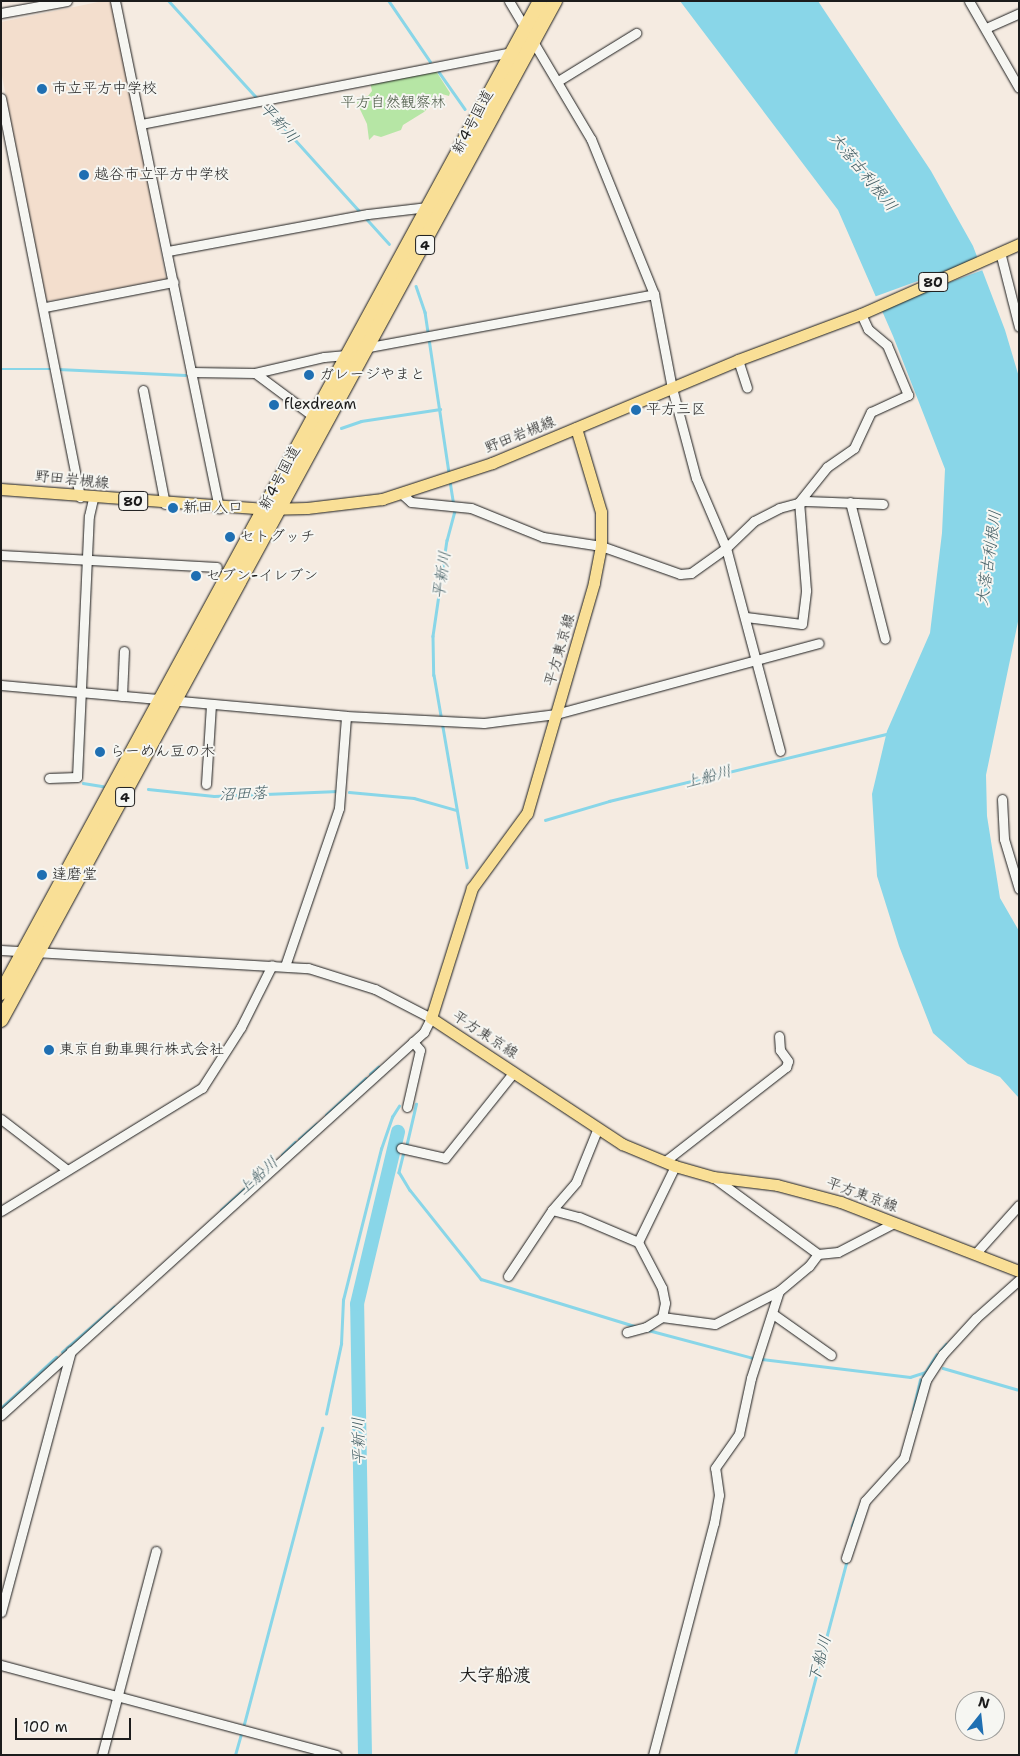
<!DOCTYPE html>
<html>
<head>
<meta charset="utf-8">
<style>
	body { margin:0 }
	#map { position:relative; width:1020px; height:1756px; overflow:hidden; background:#f5ebe1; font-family:"Shantell Sans","Klee One",sans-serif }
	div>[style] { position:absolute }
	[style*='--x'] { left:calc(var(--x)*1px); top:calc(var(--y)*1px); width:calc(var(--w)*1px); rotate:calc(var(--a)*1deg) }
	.built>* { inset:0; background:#f3decd }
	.green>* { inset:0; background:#b6e6a5 }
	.water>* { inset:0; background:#89d6e8 }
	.pier>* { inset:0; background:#f5ebe1; transform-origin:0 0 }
	.stream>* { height:2.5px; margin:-1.25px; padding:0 1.25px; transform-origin:1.25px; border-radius:1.25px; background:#89d6e8 }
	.river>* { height:14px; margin:-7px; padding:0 7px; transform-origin:7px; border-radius:7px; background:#89d6e8 }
	.roads { filter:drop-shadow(0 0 1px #1c1c1c) drop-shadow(0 0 1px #1c1c1c) }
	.minor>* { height:9px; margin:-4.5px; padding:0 4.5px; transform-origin:4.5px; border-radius:4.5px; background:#f6f6f2 }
	.major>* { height:11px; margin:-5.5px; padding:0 5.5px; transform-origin:5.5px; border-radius:5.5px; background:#f9df96 }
	.highway>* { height:14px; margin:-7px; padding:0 7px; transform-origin:7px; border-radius:7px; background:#f9df96 }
	.dots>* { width:14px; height:14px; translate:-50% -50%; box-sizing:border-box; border:2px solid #f6f6f2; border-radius:50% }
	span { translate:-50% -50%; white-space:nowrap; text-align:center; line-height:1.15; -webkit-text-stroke:4px #f6f6f2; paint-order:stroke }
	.shield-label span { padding:1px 4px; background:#f6f6f2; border:1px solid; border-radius:4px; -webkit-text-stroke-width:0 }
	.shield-label { font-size:14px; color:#1c1c1c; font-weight:700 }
	.poi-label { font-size:15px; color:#1c1c1c }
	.left { translate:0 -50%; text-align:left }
	.park-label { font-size:15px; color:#4a5945 }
	.street-label { font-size:15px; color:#1c1c1c }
	.water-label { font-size:16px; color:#425d63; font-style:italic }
	.quarter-label { font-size:18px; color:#1c1c1c; font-weight:700 }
	.frame { position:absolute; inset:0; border:2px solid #1c1c1c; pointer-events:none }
	.north { position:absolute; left:955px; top:1691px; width:50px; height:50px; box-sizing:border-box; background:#f6f6f2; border:1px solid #9f9f9c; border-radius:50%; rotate:16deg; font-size:14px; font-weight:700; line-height:20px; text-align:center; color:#1c1c1c }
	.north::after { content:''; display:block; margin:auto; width:18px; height:22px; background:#1f6fb2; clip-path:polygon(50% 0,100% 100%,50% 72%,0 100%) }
	.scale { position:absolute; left:15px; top:1718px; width:116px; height:22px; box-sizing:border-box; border:2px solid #1c1c1c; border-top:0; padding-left:6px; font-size:15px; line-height:18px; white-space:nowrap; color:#1c1c1c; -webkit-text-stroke:4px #f6f6f2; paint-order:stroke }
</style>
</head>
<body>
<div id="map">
	<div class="built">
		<div style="clip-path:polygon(103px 1px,113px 1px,166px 279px,49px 301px,46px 299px,1px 71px,1px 22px)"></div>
	</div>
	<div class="green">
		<div style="clip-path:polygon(436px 71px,450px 93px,449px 96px,442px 94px,424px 112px,403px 125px,401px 130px,381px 137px,374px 135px,369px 140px,367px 124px,357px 103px,359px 97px,368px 96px,372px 91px,370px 82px)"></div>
	</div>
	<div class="water">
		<div style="clip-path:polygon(680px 1px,818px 1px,931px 171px,973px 246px,1005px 330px,1019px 377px,1019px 617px,986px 775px,987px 816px,1000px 898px,1019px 931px,1019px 1098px,1000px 1077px,968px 1064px,933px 1033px,899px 946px,877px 876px,872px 794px,887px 731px,930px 633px,942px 533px,945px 469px,893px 336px,838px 210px)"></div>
	</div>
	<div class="pier">
		<div style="left:981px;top:258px;width:12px;height:114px;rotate:70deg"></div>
	</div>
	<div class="stream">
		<div style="--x:169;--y:1;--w:131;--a:47.8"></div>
		<div style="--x:389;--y:1;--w:73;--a:55.7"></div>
		<div style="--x:439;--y:72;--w:45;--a:54.9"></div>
		<div style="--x:263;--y:104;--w:147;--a:48"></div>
		<div style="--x:365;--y:217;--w:36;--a:48"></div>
		<div style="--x:416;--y:286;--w:28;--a:71"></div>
		<div style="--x:425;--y:312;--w:163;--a:81.5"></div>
		<div style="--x:1;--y:369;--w:51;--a:0"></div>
		<div style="--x:58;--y:369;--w:127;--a:2.7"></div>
		<div style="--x:235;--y:377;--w:19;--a:0"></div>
		<div style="--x:341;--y:428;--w:21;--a:-19"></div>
		<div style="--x:361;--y:421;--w:80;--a:-8.6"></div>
		<div style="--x:450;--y:481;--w:30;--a:81"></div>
		<div style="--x:455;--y:511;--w:30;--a:105"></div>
		<div style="--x:447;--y:540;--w:97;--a:98.3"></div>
		<div style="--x:433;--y:636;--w:39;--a:89"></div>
		<div style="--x:434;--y:675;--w:195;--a:80.2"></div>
		<div style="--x:83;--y:783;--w:20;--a:9"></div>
		<div style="--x:148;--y:789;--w:66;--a:6.1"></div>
		<div style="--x:214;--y:796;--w:124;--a:-2.3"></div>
		<div style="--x:349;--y:792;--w:65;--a:5.3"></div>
		<div style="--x:414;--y:798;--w:44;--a:15.9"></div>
		<div style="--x:545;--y:820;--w:67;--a:-16.5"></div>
		<div style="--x:609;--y:801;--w:289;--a:-13.6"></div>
		<div style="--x:370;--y:1074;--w:11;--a:-41"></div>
		<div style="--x:326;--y:1115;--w:54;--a:-42.8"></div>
		<div style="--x:299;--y:1139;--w:23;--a:-41"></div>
		<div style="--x:406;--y:1147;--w:44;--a:-76.9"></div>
		<div style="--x:404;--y:1152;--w:21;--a:104"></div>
		<div style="--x:399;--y:1172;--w:21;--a:59"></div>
		<div style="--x:410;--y:1190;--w:114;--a:51.4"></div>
		<div style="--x:481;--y:1279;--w:161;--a:17"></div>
		<div style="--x:282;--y:1155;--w:18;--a:-45"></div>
		<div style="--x:221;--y:1210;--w:72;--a:-42.2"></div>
		<div style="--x:648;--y:1330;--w:109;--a:14.9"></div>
		<div style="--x:753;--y:1358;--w:158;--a:6.9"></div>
		<div style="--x:910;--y:1377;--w:16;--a:-18"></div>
		<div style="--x:940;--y:1351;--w:9;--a:-49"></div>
		<div style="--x:62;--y:1352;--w:69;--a:-40.9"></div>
		<div style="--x:943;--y:1368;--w:79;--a:16.1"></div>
		<div style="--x:923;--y:1376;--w:25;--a:-58"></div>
		<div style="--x:1;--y:1408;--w:75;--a:-42.8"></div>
		<div style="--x:913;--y:1410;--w:31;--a:-77"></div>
		<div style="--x:326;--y:1414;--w:72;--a:-77.9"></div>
		<div style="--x:341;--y:1344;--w:44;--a:-87.4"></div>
		<div style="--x:343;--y:1300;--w:156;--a:-75.9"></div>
		<div style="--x:381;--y:1149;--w:34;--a:-71"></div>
		<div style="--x:392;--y:1117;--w:13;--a:-58"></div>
		<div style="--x:852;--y:1526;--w:17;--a:-69"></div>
		<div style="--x:244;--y:1724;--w:306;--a:-75.2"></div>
		<div style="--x:235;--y:1755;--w:22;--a:-74"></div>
		<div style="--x:795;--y:1755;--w:199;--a:-75.1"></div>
	</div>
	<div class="river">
		<div style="--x:365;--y:1755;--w:451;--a:-91"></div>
		<div style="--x:357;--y:1304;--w:177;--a:-76.6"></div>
	</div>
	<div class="roads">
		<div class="minor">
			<div style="--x:115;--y:1;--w:518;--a:78.41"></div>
			<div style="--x:509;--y:1;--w:161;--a:59.3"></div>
			<div style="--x:591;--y:139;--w:167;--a:67.9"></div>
			<div style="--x:654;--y:294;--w:96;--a:79.2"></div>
			<div style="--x:672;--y:388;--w:93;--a:75.1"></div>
			<div style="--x:696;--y:478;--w:76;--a:66.8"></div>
			<div style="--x:726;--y:548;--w:210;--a:75.1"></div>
			<div style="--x:969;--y:1;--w:100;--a:60.1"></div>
			<div style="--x:1;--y:13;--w:67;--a:-10.3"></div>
			<div style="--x:986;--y:28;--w:36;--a:-24"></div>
			<div style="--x:558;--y:81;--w:92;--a:-31.6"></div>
			<div style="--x:1;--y:98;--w:407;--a:78.8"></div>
			<div style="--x:141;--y:124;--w:379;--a:-11"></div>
			<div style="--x:168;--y:251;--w:203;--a:-10.5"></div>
			<div style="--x:368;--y:214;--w:60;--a:-6.7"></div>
			<div style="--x:1000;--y:252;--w:77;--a:75.8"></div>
			<div style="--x:45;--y:307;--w:131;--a:-11"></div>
			<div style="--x:369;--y:347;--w:290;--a:-10.5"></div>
			<div style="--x:738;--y:360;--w:29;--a:72"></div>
			<div style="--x:191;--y:372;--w:64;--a:0.9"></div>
			<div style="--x:255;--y:373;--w:71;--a:-13.1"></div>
			<div style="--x:324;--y:357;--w:25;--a:-5"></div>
			<div style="--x:255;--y:373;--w:74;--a:36.7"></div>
			<div style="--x:143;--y:390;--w:116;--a:79.1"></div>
			<div style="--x:402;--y:494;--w:12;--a:42"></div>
			<div style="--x:411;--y:502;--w:60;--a:5.7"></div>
			<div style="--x:471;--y:508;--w:78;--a:21.9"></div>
			<div style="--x:543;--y:537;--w:59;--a:8.8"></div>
			<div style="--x:601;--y:546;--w:84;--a:19.5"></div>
			<div style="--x:680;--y:574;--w:11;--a:-5"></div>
			<div style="--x:691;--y:573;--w:43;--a:-35.5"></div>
			<div style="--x:726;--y:548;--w:39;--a:-44"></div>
			<div style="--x:754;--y:521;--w:28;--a:-27"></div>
			<div style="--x:779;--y:508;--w:28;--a:-15"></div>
			<div style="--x:806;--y:501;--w:77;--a:2.2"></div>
			<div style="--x:850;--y:502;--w:141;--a:75.7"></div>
			<div style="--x:1;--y:555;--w:216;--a:3.2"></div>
			<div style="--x:746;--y:617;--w:56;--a:7.1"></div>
			<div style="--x:802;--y:624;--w:34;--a:-83"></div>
			<div style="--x:806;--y:590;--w:88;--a:-94.5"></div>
			<div style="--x:799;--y:502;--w:45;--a:-51.3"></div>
			<div style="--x:827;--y:467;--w:33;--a:-35"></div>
			<div style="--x:854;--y:448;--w:40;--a:-65"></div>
			<div style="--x:871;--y:412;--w:41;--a:-24.7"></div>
			<div style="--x:908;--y:395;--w:54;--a:-112.8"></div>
			<div style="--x:887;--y:345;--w:25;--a:-140"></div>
			<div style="--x:868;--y:329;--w:17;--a:-115"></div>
			<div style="--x:1;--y:685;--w:346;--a:5.1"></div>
			<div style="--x:346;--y:716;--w:138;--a:2.9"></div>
			<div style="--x:484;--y:723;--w:73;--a:-7.1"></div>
			<div style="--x:556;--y:714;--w:272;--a:-15.1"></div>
			<div style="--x:122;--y:696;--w:45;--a:-87.5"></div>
			<div style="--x:49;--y:778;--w:28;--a:-2"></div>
			<div style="--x:77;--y:777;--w:261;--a:-87.4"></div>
			<div style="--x:89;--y:516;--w:18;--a:-77"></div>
			<div style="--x:206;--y:784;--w:80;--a:-86.4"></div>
			<div style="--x:1002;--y:799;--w:40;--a:87.1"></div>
			<div style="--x:1004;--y:839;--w:52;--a:73.3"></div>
			<div style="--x:1;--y:950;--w:308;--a:3.4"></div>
			<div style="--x:308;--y:968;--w:70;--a:17.4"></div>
			<div style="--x:375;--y:989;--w:63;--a:27.4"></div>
			<div style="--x:431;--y:1018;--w:16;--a:117"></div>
			<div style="--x:424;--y:1032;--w:571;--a:137.84"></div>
			<div style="--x:285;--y:966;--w:167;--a:-71.1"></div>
			<div style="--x:339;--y:808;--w:92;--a:-85.6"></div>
			<div style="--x:407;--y:1107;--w:58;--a:-77.2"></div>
			<div style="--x:420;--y:1050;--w:11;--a:-131"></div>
			<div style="--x:1;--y:1119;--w:82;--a:37.6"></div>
			<div style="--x:401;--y:1148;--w:45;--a:12.8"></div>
			<div style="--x:445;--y:1158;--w:110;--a:-51.3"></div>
			<div style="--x:664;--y:1162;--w:155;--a:-37.9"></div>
			<div style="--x:786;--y:1067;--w:6;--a:-72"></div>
			<div style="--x:788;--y:1061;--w:14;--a:-126"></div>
			<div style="--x:780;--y:1050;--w:14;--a:-94"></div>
			<div style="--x:713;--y:1177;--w:130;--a:36.3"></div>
			<div style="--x:818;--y:1254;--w:20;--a:-6"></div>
			<div style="--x:838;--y:1252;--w:63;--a:-27.4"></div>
			<div style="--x:552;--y:1210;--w:28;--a:15"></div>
			<div style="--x:579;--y:1217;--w:64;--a:23"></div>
			<div style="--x:638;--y:1242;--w:52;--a:62.4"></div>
			<div style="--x:662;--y:1288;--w:15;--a:79"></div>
			<div style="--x:665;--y:1303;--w:14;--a:102"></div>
			<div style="--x:662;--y:1317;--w:19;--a:148"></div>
			<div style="--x:646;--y:1327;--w:20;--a:165"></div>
			<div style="--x:1;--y:1211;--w:236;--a:-31.5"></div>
			<div style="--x:202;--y:1088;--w:72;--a:-57.4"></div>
			<div style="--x:241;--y:1027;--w:69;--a:-63.4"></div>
			<div style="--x:638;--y:1242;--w:85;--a:-64"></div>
			<div style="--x:975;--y:1254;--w:66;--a:-48.1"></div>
			<div style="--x:508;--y:1276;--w:79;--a:-56.3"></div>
			<div style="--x:552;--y:1210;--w:37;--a:-49"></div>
			<div style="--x:576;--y:1182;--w:56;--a:-68"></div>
			<div style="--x:773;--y:1314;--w:71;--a:35.3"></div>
			<div style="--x:662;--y:1317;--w:53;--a:7.5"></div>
			<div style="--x:715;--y:1324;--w:72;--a:-27.3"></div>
			<div style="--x:846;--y:1558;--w:60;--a:-71.6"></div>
			<div style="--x:865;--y:1501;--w:58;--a:-47.8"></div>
			<div style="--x:904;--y:1458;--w:81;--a:-74.2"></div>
			<div style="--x:926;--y:1380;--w:31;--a:-57"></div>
			<div style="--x:943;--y:1354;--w:49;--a:-47.5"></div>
			<div style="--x:976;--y:1318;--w:57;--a:-41.5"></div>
			<div style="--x:1;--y:1612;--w:270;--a:-75"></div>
			<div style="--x:1;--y:1665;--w:347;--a:15"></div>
			<div style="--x:102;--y:1755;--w:211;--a:-75.2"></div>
			<div style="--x:653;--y:1755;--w:240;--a:-75.3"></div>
			<div style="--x:714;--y:1523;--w:28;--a:-80"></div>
			<div style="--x:719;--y:1495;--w:27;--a:-98"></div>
			<div style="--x:715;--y:1468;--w:42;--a:-54.8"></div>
			<div style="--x:739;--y:1434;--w:57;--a:-77.9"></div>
			<div style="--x:751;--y:1378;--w:91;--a:-72.2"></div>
			<div style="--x:779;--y:1291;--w:39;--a:-40"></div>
			<div style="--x:809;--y:1266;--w:15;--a:-53"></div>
		</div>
		<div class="major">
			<div style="--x:576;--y:428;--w:88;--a:73.4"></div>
			<div style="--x:601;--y:512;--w:34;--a:90"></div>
			<div style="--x:601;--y:546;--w:38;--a:101"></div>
			<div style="--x:594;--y:583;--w:240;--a:106.2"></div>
			<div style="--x:527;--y:813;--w:93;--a:126.3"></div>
			<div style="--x:472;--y:888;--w:136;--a:107.5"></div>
			<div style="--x:431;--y:1018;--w:229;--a:33.4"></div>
			<div style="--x:622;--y:1144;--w:57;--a:22.5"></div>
			<div style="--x:675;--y:1166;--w:40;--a:16"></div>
			<div style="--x:713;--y:1177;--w:64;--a:7.1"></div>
			<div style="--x:777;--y:1185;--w:66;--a:14.9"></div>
			<div style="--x:841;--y:1202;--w:191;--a:21.2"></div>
			<div style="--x:1;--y:489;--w:265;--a:4.3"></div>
			<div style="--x:265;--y:509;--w:42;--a:-1.4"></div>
			<div style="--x:307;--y:508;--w:76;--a:-6.8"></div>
			<div style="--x:382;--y:499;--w:116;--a:-18.1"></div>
			<div style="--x:492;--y:463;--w:267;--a:-22.7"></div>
			<div style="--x:738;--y:360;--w:131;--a:-20.5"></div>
			<div style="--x:861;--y:314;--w:173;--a:-23.9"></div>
		</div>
		<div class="highway">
			<div style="--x:1;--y:993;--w:1129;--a:-61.48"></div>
			<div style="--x:1;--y:1020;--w:1160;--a:-61.47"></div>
		</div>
	</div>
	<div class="dots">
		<div style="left:42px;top:89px;background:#1f6fb2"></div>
		<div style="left:84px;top:175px;background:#1f6fb2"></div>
		<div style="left:309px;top:375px;background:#1f6fb2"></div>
		<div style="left:274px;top:405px;background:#1f6fb2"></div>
		<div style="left:636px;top:410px;background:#1f6fb2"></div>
		<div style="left:173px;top:508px;background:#1f6fb2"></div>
		<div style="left:230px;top:537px;background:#1f6fb2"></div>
		<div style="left:196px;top:576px;background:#1f6fb2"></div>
		<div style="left:100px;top:752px;background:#1f6fb2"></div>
		<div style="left:42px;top:875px;background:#1f6fb2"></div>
		<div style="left:49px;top:1050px;background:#1f6fb2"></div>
	</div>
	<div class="shield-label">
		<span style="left:425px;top:245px">4</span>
		<span style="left:933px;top:282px">80</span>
		<span style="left:133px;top:501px">80</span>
		<span style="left:125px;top:797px">4</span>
	</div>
	<div class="poi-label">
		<span class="left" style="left:52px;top:89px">市立平方中学校</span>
		<span class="left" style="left:94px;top:175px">越谷市立平方中学校</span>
		<span class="left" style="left:319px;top:375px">ガレージやまと</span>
		<span class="left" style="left:284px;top:405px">flexdream</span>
		<span class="left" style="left:646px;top:410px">平方三区</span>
		<span class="left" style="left:183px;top:508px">新田入口</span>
		<span class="left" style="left:240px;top:537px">セトグッチ</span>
		<span class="left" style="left:206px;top:576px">セブン-イレブン</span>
		<span class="left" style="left:110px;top:752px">らーめん豆の木</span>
		<span class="left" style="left:52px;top:875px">達磨堂</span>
		<span class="left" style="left:59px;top:1050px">東京自動車興行株式会社</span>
	</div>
	<div class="park-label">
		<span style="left:393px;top:103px">平方自然観察林</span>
	</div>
	<div class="street-label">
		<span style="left:473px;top:122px;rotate:-62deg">新4号国道</span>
		<span style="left:520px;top:435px;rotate:-22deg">野田岩槻線</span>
		<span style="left:280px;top:478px;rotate:-62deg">新4号国道</span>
		<span style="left:72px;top:480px;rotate:6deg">野田岩槻線</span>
		<span style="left:560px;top:650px;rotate:-74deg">平方東京線</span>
		<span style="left:485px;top:1035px;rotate:33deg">平方東京線</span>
		<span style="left:862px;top:1195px;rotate:20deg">平方東京線</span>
	</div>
	<div class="water-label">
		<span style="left:279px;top:123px;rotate:48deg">平新川</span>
		<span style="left:863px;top:172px;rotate:51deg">大落古利根川</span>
		<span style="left:989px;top:558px;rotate:-82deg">大落古利根川</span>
		<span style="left:442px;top:575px;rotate:-82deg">平新川</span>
		<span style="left:708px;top:777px;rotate:-15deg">上船川</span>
		<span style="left:243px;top:794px;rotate:-2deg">沼田落</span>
		<span style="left:258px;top:1176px;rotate:-42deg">上船川</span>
		<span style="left:359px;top:1441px;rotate:-91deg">平新川</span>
		<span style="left:820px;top:1659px;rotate:-75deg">下船川</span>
	</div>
	<div class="quarter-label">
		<span style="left:495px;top:1675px">大字船渡</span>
	</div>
	<div class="frame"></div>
	<div class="north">N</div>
	<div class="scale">100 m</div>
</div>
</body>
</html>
